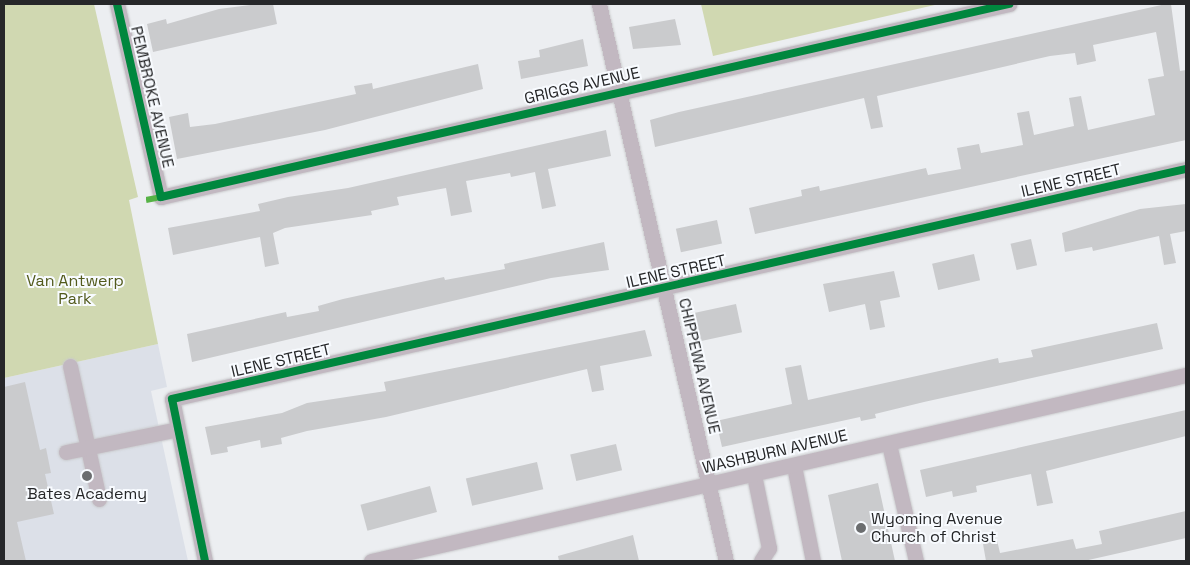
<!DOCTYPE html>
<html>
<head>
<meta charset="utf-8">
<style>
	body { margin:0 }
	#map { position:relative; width:1190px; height:565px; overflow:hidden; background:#eceef1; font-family:"Space Grotesk",sans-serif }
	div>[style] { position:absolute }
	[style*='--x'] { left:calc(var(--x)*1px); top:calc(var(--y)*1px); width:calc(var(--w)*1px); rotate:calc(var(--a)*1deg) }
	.built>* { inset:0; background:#dce0e8 }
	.green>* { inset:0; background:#d0d8b1 }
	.building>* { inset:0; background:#cacbcd; transform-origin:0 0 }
	.roads { filter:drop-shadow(0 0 1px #c9cacc) drop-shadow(0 0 1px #c9cacc) }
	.minor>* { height:15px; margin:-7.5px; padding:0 7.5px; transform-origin:7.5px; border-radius:7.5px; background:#c2b8c1 }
	.quiet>* { height:6px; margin-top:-3px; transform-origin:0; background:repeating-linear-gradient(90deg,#56b246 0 12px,transparent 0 18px) }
	.cycleway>* { height:8px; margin:-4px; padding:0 4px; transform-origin:4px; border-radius:4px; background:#00873e }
	.dots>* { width:14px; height:14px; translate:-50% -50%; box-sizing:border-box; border:2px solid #f8fbff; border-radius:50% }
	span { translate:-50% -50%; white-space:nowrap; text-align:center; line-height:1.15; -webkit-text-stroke:4px #f8fbff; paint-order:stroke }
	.street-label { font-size:16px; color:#262729 }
	.park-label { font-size:16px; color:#525a1c }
	.poi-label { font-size:16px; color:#262729 }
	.left { translate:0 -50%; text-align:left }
	.frame { position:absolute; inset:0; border:5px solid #262729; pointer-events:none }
</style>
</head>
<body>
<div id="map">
	<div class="built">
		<div style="clip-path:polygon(158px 344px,167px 387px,151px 391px,188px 561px,4px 561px,4px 378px)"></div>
	</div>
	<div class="green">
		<div style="clip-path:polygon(4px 4px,94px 4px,138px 197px,129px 200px,158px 344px,4px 378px)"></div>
		<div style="clip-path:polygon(701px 4px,939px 4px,713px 56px)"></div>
	</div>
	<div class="building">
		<div style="clip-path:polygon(258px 4px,273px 4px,277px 24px,153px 52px,147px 24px,166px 19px,167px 24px,219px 9px)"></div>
		<div style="clip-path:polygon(1166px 4px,1171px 4px,1180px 71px,1186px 70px,1186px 140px,755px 234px,749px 208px,802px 196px,801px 190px,819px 186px,820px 191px,926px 168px,928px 175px,961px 169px,957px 148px,979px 144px,981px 153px,1023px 145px,1017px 113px,1029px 111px,1034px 135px,1074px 126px,1069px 98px,1081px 96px,1088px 130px,1155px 115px,1148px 79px,1164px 76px,1156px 32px,1093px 45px,1096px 61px,1077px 65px,1075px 53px,1050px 56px,877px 96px,883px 127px,871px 129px,864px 98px,655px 147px,650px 120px,679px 112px)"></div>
		<div style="clip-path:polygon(675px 19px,681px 45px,633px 49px,629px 27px)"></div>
		<div style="clip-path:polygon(583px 39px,588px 66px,521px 79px,518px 61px,540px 57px,539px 50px)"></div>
		<div style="clip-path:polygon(478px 64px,483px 89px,325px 130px,177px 159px,169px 117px,188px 113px,190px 127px,215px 124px,356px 94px,354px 86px,372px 83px,373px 89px)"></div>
		<div style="clip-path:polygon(606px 130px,611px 156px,548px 169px,556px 206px,542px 209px,535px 172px,511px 177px,510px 173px,466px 181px,472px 212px,451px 216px,446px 188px,397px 197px,399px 205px,371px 211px,372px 215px,285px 228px,273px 233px,279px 264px,265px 267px,260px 237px,173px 255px,168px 228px,260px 211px,258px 204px,288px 197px,348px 188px)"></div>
		<div style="clip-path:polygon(1186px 204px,1186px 231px,1170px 234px,1176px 263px,1164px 265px,1159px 236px,1093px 251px,1092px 247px,1065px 252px,1062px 233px,1140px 209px)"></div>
		<div style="left:717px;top:220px;width:24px;height:42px;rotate:78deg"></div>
		<div style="left:1031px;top:239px;width:27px;height:21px;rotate:77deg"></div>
		<div style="clip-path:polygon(604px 242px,609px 270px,551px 278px,192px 362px,187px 334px,286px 312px,287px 317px,319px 311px,318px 306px,343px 299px,444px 277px,445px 280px,505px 269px,504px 264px)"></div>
		<div style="left:974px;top:254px;width:27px;height:43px;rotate:77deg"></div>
		<div style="clip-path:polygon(894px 271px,900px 297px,880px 301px,885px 327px,870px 330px,865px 304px,829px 312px,823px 284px)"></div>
		<div style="left:736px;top:304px;width:29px;height:44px;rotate:78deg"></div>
		<div style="clip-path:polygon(1157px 323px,1163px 349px,924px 402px,875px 414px,876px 418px,861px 421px,860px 417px,722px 447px,716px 421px,792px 404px,785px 368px,801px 365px,808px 400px,998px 358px,999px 363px,1033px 357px,1031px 350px)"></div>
		<div style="clip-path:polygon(645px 330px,652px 356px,600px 366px,604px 390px,592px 392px,587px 369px,386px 417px,307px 431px,281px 438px,282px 444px,261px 448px,260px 440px,227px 447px,228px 452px,211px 455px,205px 427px,282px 413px,307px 403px,386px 391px,384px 382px)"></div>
		<div style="clip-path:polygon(25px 382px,40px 450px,46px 448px,51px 473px,45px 474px,54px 514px,17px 522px,26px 561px,4px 561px,4px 387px)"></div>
		<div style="clip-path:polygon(1186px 410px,1186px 436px,1046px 471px,1053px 503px,1037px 506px,1031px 474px,976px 486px,977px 492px,953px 497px,952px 491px,926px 497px,920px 470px)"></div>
		<div style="left:616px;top:444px;width:27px;height:47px;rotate:77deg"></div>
		<div style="left:537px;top:462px;width:28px;height:73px;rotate:77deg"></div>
		<div style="clip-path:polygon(878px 483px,895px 561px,842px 561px,828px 495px)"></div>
		<div style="left:430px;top:486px;width:27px;height:72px;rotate:75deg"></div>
		<div style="clip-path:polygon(1186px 511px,1186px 538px,1084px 561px,986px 561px,983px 544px,997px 540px,1000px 553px,1073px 539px,1076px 549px,1102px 544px,1099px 531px)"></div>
		<div style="clip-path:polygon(633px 535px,639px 561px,559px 561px,558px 556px)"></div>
	</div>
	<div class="roads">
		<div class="minor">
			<div style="--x:117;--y:4;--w:198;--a:77.2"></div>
			<div style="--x:161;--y:197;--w:870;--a:-12.82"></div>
			<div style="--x:599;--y:4;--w:571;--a:77.16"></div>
			<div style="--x:70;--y:366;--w:136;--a:77.7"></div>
			<div style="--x:889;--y:444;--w:120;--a:77"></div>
			<div style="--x:66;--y:452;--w:114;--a:-11.6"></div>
			<div style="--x:794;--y:466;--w:97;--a:78.7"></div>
			<div style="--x:754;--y:475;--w:75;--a:78.4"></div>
			<div style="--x:769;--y:548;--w:15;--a:122"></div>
			<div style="--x:205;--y:561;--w:165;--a:-101.5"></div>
			<div style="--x:172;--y:399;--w:1040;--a:-12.78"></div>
			<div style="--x:371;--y:561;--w:836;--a:-12.86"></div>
		</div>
	</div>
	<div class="quiet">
		<div style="--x:146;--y:200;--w:15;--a:-11"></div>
	</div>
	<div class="cycleway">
		<div style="--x:117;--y:4;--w:198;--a:77.2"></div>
		<div style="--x:161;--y:197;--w:870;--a:-12.82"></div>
		<div style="--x:205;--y:561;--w:165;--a:-101.5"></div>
		<div style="--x:172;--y:399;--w:1040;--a:-12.78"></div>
	</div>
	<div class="dots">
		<div style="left:87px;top:476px;background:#6b6d6f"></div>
		<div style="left:861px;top:528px;background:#6b6d6f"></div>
	</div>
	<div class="street-label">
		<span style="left:582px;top:86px;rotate:-13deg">GRIGGS AVENUE</span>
		<span style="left:152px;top:97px;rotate:77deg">PEMBROKE AVENUE</span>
		<span style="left:1071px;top:181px;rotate:-13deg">ILENE STREET</span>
		<span style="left:676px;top:272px;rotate:-13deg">ILENE STREET</span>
		<span style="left:281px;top:361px;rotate:-13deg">ILENE STREET</span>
		<span style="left:699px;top:366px;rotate:77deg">CHIPPEWA AVENUE</span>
		<span style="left:775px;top:452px;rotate:-13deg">WASHBURN AVENUE</span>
	</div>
	<div class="park-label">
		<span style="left:75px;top:290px">Van Antwerp<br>Park</span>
	</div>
	<div class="poi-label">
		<span style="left:87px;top:494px">Bates Academy</span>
		<span class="left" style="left:871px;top:528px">Wyoming Avenue<br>Church of Christ</span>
	</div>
	<div class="frame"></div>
</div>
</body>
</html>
